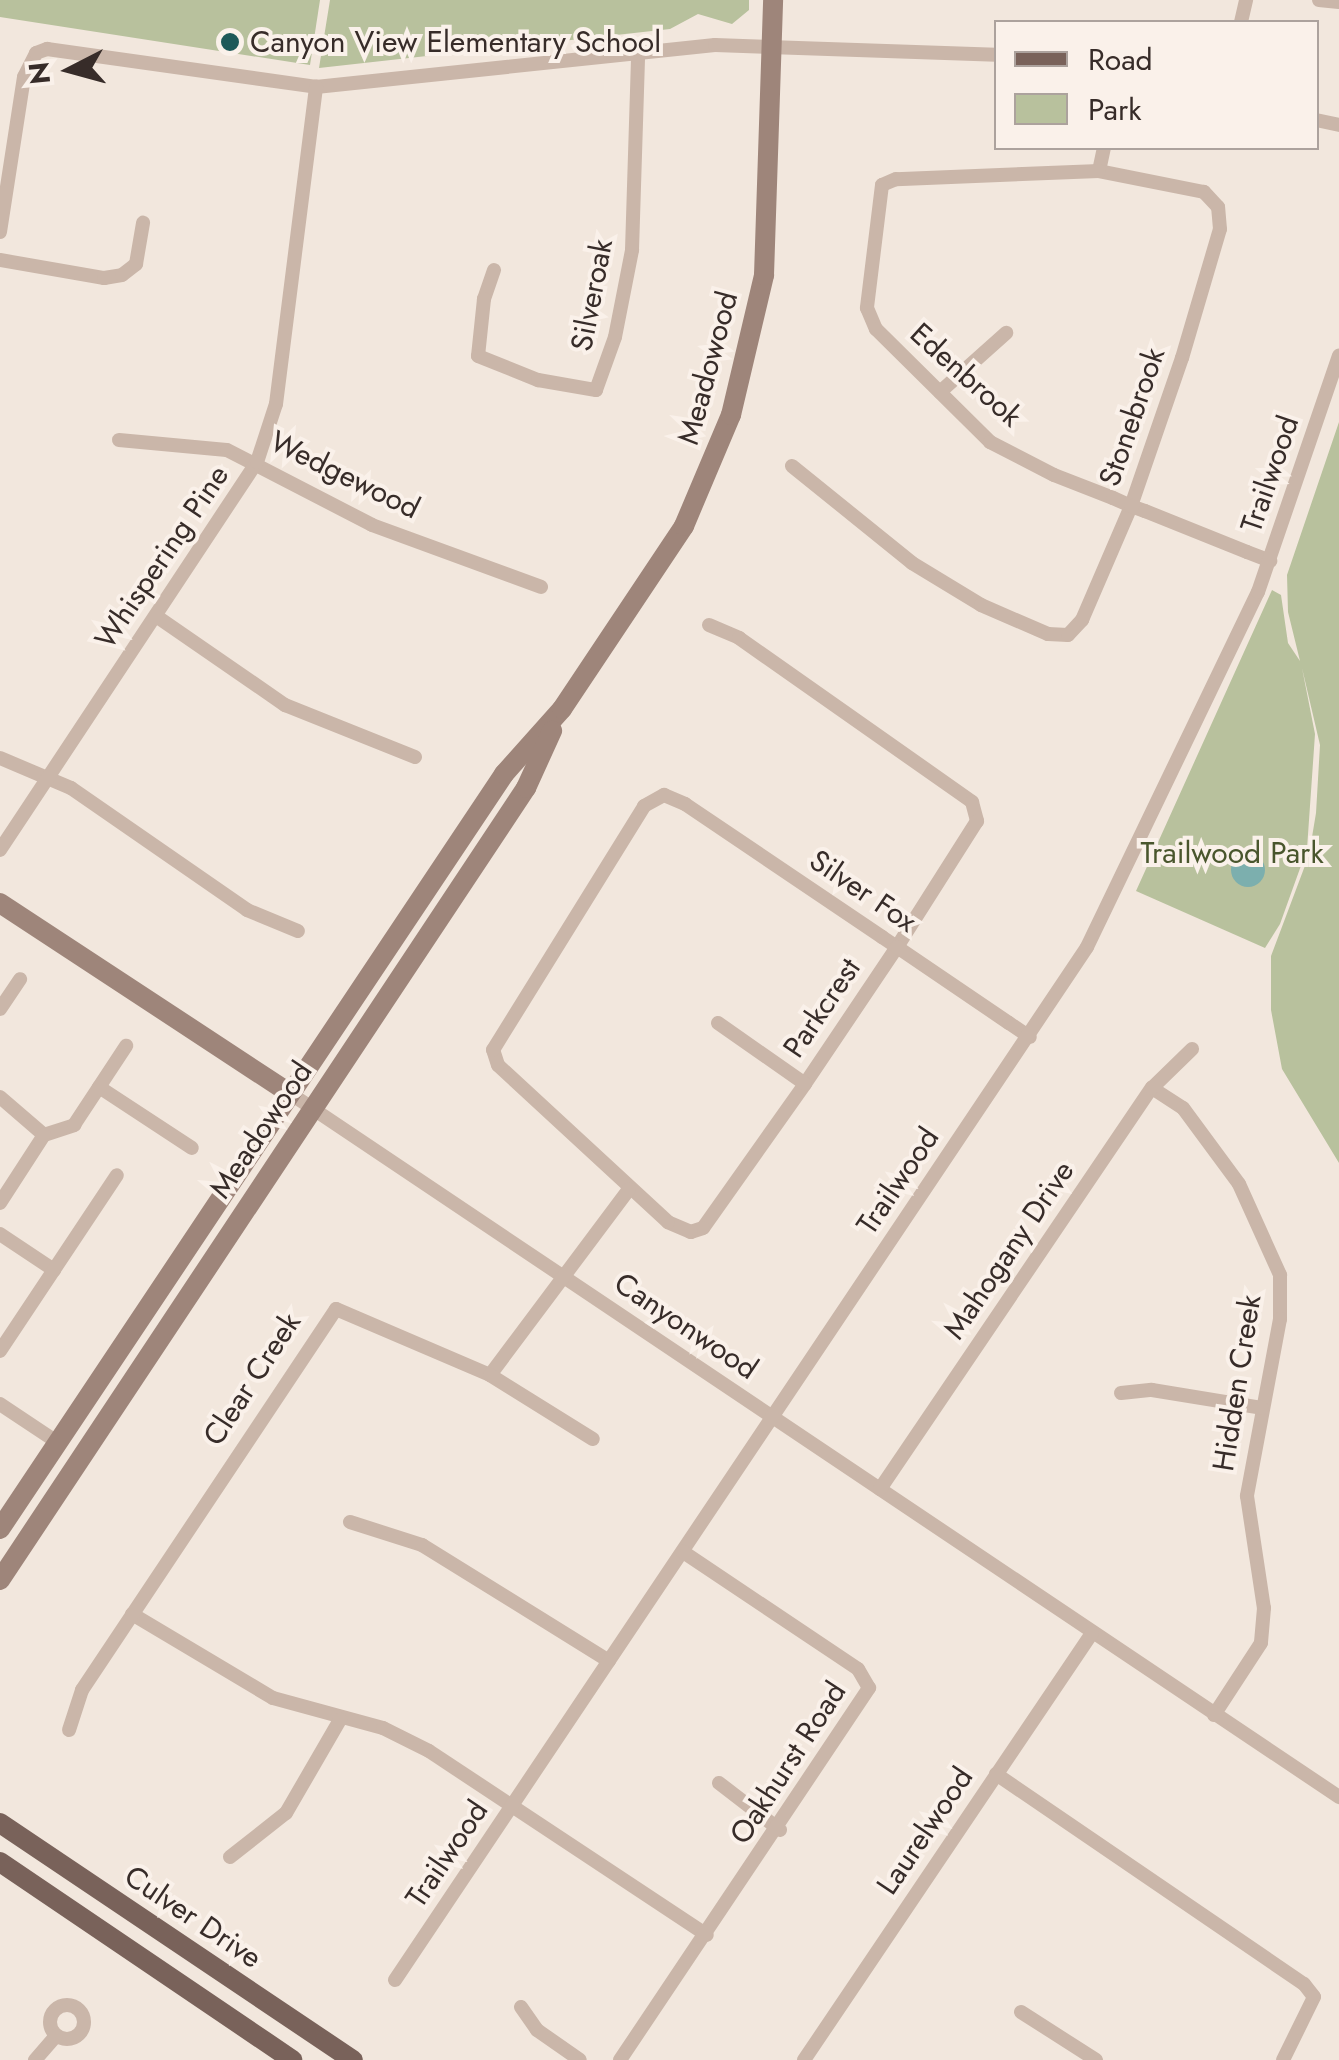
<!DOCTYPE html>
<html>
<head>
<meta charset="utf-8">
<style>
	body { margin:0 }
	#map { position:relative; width:1339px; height:2060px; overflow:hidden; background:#f2e7dd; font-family:Jost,sans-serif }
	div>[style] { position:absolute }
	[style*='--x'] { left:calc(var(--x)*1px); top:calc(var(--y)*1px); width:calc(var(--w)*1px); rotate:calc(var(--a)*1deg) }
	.green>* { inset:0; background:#b8c19d }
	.water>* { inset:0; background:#7cafae }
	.round { border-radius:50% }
	.street>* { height:14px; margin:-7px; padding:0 7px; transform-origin:7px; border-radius:7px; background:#cab6a9 }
	.street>.ring { margin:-7px; padding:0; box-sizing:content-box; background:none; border:14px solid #cab6a9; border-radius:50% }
	.secondary>* { height:20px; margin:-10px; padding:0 10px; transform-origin:10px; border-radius:10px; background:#9e857a }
	.primary>* { height:20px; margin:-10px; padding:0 10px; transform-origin:10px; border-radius:10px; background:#79625a }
	.dots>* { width:28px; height:28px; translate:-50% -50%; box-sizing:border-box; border:5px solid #faf1ea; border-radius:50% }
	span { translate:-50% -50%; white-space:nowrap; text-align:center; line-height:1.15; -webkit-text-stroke:8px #faf1ea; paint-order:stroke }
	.poi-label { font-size:30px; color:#372c29 }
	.left { translate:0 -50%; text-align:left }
	.street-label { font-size:30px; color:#372c29 }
	.park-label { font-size:30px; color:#49562d }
	.legend { position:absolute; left:994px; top:20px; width:325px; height:130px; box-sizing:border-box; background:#faf1ea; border:2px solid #aca29d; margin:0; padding:12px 18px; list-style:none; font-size:30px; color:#372c29 }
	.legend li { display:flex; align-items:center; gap:20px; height:50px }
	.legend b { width:50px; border:2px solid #aca29d }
	.north { position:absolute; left:20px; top:20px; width:100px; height:100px; -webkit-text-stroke:8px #faf1ea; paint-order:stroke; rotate:264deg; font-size:28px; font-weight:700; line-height:40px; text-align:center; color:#372c29 }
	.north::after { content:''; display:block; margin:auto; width:35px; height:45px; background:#372c29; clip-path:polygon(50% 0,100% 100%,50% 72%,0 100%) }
</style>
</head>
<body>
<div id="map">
	<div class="green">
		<div style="clip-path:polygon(0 0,320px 0,310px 65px,0 17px)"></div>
		<div style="clip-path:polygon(330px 0,749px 0,749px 10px,732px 24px,698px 14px,670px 29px,319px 68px)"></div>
		<div style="clip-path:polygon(1339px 422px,1339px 1163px,1282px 1069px,1271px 1010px,1271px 956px,1309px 855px,1316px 813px,1320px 745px,1302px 668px,1315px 734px,1307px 849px,1280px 924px,1265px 948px,1136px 891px,1272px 590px,1281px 595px,1288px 643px,1300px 661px,1288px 612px,1287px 575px)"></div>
	</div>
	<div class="water">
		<div class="round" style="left:1231px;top:853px;width:34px;height:34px"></div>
	</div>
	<div class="street">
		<div style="--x:1319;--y:0;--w:20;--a:6"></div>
		<div style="--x:1241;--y:22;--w:23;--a:-77"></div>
		<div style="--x:1316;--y:120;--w:24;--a:12"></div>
		<div style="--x:1099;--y:171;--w:24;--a:-78"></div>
		<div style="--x:0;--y:232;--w:157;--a:-81.2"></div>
		<div style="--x:24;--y:77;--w:27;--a:-63"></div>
		<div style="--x:36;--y:53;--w:12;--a:-20"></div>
		<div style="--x:47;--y:49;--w:272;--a:8"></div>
		<div style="--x:316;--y:87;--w:401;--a:-6"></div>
		<div style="--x:715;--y:45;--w:281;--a:2"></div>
		<div style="--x:0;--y:260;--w:106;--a:9.8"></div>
		<div style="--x:104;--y:278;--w:18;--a:-9"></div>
		<div style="--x:122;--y:275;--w:18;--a:-38"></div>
		<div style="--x:136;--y:264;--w:42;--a:-80.3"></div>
		<div style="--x:494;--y:270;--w:31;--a:109"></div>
		<div style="--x:484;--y:299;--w:57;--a:96"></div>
		<div style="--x:478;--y:356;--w:65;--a:21.8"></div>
		<div style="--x:538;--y:380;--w:59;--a:9.8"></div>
		<div style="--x:596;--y:390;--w:56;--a:-70.3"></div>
		<div style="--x:615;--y:337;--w:89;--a:-78.9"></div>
		<div style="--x:632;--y:250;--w:196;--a:-88.2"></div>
		<div style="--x:940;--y:392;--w:89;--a:-41.8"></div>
		<div style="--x:119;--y:440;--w:108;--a:5.3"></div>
		<div style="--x:227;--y:450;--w:163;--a:27.3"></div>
		<div style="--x:372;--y:525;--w:180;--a:20.1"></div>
		<div style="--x:792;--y:466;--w:154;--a:38.9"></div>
		<div style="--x:912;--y:563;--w:81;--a:31.3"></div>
		<div style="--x:981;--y:605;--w:73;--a:23.4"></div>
		<div style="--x:1048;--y:634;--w:20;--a:3"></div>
		<div style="--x:1068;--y:635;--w:21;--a:-47"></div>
		<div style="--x:1082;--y:620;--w:124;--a:-66.7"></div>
		<div style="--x:1131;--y:506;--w:157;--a:-71"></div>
		<div style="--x:1182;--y:358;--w:134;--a:-73.6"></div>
		<div style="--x:1220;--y:229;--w:22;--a:-95"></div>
		<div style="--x:1218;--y:207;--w:21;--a:-133"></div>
		<div style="--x:1204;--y:192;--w:107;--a:-168.7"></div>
		<div style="--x:1099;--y:171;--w:203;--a:177.7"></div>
		<div style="--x:896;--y:179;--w:15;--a:157"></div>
		<div style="--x:882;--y:185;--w:124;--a:97"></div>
		<div style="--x:867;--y:308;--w:23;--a:67"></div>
		<div style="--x:876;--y:329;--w:161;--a:44.7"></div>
		<div style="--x:990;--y:442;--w:72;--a:27.3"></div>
		<div style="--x:1054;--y:475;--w:63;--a:21.3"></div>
		<div style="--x:1113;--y:498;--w:20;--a:24"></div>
		<div style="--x:1131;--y:506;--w:15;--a:20"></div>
		<div style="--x:1145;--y:511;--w:110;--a:21.9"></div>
		<div style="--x:1247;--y:552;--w:25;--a:21"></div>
		<div style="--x:156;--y:616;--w:157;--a:34.6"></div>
		<div style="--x:285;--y:705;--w:140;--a:21.8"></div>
		<div style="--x:709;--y:625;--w:33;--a:23"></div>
		<div style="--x:739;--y:638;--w:285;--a:35.1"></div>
		<div style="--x:972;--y:802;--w:20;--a:75"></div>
		<div style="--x:977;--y:821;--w:149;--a:122.4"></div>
		<div style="--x:897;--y:947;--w:165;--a:123.9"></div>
		<div style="--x:805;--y:1084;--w:176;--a:125.3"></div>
		<div style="--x:703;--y:1228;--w:13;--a:162"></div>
		<div style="--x:691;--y:1232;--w:25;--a:-157"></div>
		<div style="--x:668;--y:1222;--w:231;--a:-137.3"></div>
		<div style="--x:498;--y:1065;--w:16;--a:-108"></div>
		<div style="--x:493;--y:1050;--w:287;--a:-58.2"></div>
		<div style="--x:644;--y:806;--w:23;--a:-29"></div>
		<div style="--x:664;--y:795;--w:23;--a:23"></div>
		<div style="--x:685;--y:804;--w:238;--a:34"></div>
		<div style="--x:882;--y:937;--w:18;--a:34"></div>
		<div style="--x:897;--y:947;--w:135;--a:34.2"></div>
		<div style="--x:1009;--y:1023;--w:25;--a:34"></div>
		<div style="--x:0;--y:758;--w:77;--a:22.9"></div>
		<div style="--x:71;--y:788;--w:214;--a:34.7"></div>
		<div style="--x:247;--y:910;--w:55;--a:22.4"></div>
		<div style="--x:0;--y:850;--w:465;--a:-56.5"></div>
		<div style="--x:257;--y:462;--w:61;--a:-71.9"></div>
		<div style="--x:276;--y:404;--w:320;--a:-82.8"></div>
		<div style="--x:0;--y:1009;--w:36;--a:-56"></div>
		<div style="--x:718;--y:1023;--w:106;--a:35"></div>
		<div style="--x:99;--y:1087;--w:111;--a:33.3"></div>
		<div style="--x:1152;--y:1088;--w:37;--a:33"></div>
		<div style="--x:1183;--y:1108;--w:94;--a:53.6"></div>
		<div style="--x:1239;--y:1184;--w:100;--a:65.7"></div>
		<div style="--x:1280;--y:1275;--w:44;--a:90"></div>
		<div style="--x:1280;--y:1319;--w:180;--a:100.6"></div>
		<div style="--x:1247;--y:1496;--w:113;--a:81.4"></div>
		<div style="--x:1264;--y:1608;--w:35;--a:95"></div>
		<div style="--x:1261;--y:1643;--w:86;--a:123.1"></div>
		<div style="--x:288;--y:1092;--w:1266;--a:33.85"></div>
		<div style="--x:0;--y:1097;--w:58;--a:40.8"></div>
		<div style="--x:44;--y:1135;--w:32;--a:-18"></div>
		<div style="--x:74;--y:1125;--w:95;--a:-56.6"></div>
		<div style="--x:0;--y:1203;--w:81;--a:-57.1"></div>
		<div style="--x:0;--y:1234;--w:65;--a:33.7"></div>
		<div style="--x:0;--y:1351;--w:211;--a:-56.4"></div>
		<div style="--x:490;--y:1375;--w:232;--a:-53.2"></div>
		<div style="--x:1121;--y:1393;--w:31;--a:-6"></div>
		<div style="--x:1152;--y:1390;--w:111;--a:9.3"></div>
		<div style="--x:0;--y:1404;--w:69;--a:33.7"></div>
		<div style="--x:880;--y:1489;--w:485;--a:-55.9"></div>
		<div style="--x:1152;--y:1088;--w:56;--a:-44.3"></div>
		<div style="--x:350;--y:1522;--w:76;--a:17.7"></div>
		<div style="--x:422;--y:1545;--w:220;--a:31.8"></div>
		<div style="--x:132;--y:1614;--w:164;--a:30.8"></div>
		<div style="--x:273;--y:1698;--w:114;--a:15.3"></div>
		<div style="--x:383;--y:1728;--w:51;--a:26.6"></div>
		<div style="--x:429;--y:1751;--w:333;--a:33.5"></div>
		<div style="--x:69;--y:1730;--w:42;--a:-72"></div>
		<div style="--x:82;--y:1690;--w:458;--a:-56.3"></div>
		<div style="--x:336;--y:1309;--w:168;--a:23.2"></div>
		<div style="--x:490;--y:1375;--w:121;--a:31.9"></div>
		<div style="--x:996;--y:1774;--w:373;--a:34.3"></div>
		<div style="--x:1304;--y:1984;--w:16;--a:52"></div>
		<div style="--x:1314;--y:1997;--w:70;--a:116.2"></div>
		<div style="--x:719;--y:1783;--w:77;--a:37.6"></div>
		<div style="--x:230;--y:1857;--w:71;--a:-38.2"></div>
		<div style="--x:286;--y:1813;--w:108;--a:-59.9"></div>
		<div style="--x:395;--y:1980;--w:1243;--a:-56.18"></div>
		<div style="--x:1087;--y:947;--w:394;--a:-64.3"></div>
		<div style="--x:1258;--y:592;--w:250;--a:-71.1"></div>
		<div class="ring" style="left:50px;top:2005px;width:20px;height:20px"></div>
		<div style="--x:521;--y:2007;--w:28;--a:55"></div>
		<div style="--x:537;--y:2030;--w:52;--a:34.9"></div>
		<div style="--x:1021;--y:2012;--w:89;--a:32.6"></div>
		<div style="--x:35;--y:2060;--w:32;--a:-49"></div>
		<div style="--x:620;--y:2060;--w:448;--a:-56.2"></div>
		<div style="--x:869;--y:1688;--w:22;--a:-120"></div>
		<div style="--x:858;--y:1669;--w:211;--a:-146.2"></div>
		<div style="--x:804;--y:2060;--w:515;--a:-56"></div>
	</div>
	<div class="secondary">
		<div style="--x:0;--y:903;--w:344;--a:33.3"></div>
		<div style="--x:0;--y:1529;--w:908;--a:-56.27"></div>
		<div style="--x:504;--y:774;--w:87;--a:-48.3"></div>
		<div style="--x:562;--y:709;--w:220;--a:-56.3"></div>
		<div style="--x:684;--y:526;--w:121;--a:-67.1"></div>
		<div style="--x:731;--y:415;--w:144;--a:-76.7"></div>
		<div style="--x:764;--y:275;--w:275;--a:-88.1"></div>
		<div style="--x:0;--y:1580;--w:951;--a:-56.41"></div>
		<div style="--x:526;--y:788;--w:63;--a:-65.5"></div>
	</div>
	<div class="primary">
		<div style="--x:0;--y:1823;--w:425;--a:33.9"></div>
		<div style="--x:0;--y:1862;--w:353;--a:34.1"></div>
	</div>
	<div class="dots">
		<div style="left:230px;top:42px;background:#1e5959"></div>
	</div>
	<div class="poi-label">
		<span class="left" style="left:250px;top:42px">Canyon View Elementary School</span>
	</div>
	<div class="street-label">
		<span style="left:592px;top:295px;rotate:-79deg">Silveroak</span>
		<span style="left:708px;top:368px;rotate:-75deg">Meadowood</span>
		<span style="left:966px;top:375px;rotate:42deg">Edenbrook</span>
		<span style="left:1132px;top:417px;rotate:-71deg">Stonebrook</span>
		<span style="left:1270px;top:474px;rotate:-71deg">Trailwood</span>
		<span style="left:345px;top:475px;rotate:26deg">Wedgewood</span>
		<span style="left:162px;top:557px;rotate:-56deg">Whispering Pine</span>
		<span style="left:863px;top:891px;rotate:34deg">Silver Fox</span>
		<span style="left:822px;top:1008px;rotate:-56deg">Parkcrest</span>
		<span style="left:261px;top:1130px;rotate:-56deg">Meadowood</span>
		<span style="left:898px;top:1181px;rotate:-56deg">Trailwood</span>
		<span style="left:1009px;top:1250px;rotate:-56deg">Mahogany Drive</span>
		<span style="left:686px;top:1326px;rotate:34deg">Canyonwood</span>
		<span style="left:252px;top:1379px;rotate:-57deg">Clear Creek</span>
		<span style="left:1237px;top:1383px;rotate:-81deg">Hidden Creek</span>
		<span style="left:788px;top:1763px;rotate:-57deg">Oakhurst Road</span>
		<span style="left:925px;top:1831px;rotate:-56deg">Laurelwood</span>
		<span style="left:447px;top:1854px;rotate:-56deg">Trailwood</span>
		<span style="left:193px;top:1917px;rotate:34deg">Culver Drive</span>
	</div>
	<div class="park-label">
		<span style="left:1232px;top:853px">Trailwood Park</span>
	</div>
	<ul class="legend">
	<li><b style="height:12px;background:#79625a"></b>Road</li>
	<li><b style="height:28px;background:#b8c19d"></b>Park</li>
	</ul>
	<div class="north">N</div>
</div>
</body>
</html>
